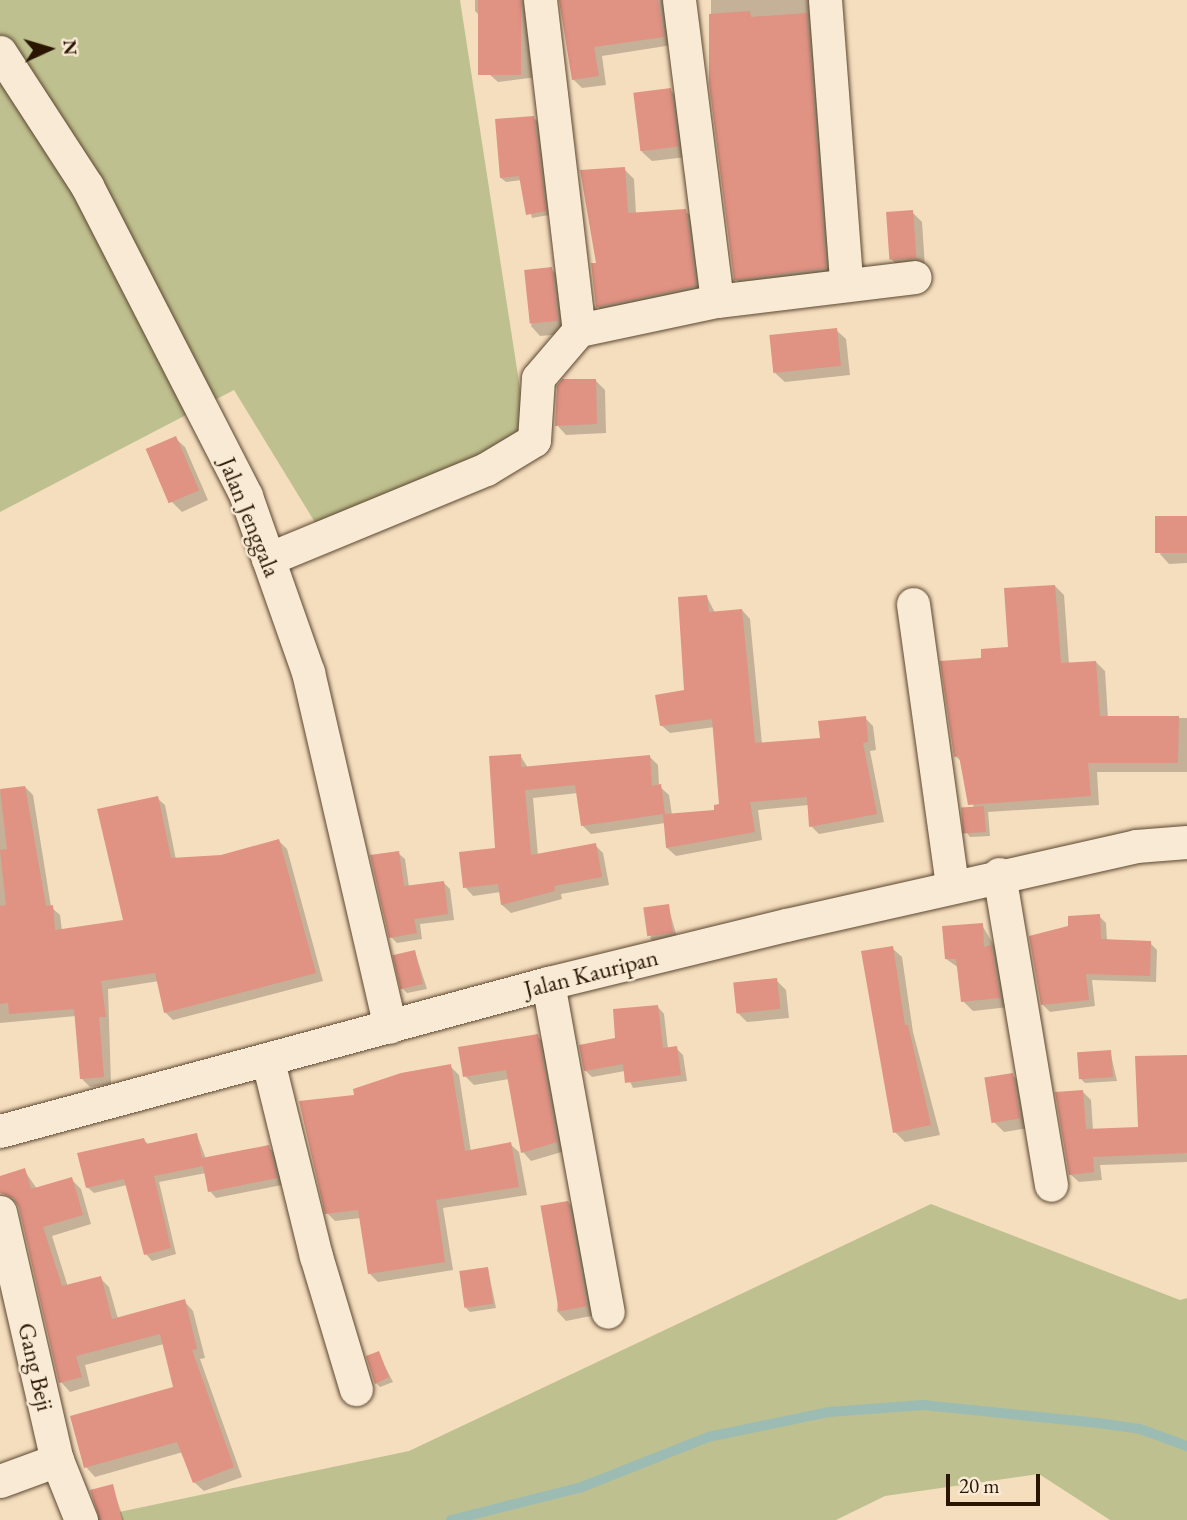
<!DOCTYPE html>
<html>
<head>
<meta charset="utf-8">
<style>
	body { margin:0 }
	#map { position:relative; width:1187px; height:1520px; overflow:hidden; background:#f5debe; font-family:"EB Garamond",serif }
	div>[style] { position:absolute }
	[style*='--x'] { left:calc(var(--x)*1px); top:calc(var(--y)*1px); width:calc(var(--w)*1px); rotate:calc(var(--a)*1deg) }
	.green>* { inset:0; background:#bfc08f }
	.shadow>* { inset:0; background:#0003 }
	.stream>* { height:10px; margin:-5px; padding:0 5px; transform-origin:5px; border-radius:5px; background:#9cbcb3 }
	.building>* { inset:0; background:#e09283; transform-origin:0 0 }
	.roads { filter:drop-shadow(0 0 2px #5c4730) drop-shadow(0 0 2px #5c4730) }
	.minor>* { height:33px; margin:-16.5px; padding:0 16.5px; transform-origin:16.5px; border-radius:16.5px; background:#f8ead5 }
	span { translate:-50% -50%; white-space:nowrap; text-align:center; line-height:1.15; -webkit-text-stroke:5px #f8ead5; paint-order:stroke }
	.street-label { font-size:24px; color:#291500 }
	.north { position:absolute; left:14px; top:14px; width:70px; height:70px; -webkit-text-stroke:5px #f8ead5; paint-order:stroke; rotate:86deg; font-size:19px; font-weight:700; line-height:28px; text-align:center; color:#291500 }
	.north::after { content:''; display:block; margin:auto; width:24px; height:32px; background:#291500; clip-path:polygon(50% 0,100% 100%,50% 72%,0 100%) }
	.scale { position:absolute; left:946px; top:1474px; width:94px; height:32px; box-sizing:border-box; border:4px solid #291500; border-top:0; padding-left:9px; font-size:21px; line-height:24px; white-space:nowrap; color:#291500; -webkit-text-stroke:5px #f8ead5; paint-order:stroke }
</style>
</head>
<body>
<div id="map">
	<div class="green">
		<div style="clip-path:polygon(0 0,460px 0,527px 434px,316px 524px,234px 390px,0 512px)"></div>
		<div style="clip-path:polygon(931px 1204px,1180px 1300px,1187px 1298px,1187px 1520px,1110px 1520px,1039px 1474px,885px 1496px,836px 1520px,81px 1520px,409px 1451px)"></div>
	</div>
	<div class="shadow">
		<div style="clip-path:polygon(475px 0,534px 0,537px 77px,498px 82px,489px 74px,482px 18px,475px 11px)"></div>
		<div style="clip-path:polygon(561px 0,664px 0,672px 45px,602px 56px,606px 85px,582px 88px,573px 79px)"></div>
		<div style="clip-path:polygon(711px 0,817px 0,832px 275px,743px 286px,735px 279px,711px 83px)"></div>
		<div style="clip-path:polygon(670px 90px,680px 99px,687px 157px,652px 161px,642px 152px)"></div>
		<div style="clip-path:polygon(534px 118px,538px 122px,549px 215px,532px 218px,522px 180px,506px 182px,501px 178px)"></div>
		<div style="clip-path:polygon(624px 169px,634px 179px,636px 214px,685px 211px,695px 220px,704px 295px,607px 316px,597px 306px,598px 264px)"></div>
		<div style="clip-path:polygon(912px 212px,922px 222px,925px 267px,902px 270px,892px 260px)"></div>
		<div style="clip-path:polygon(551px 269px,561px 278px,566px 334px,540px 336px,531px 326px)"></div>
		<div style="clip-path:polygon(836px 330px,846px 339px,850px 375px,785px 382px,775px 373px)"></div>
		<div style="clip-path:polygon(595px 380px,605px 390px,606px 433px,566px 435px,557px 425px)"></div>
		<div style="clip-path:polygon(175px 438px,185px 447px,208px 500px,182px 512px,172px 502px,148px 450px)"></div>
		<div style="clip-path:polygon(1187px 518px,1187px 563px,1169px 564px,1160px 554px)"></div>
		<div style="clip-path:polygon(1055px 586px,1064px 595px,1069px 664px,1096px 662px,1105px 671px,1108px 718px,1187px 718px,1187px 772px,1097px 772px,1099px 805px,988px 812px,990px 836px,970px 837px,966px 832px,974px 808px,962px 762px,955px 756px,983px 660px,1010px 648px)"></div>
		<div style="clip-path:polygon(707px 597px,715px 613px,742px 610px,750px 619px,762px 744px,822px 740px,865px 718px,873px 726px,876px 750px,870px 751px,884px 822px,819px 834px,811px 826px,809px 805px,758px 810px,762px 840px,676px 856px,667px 848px,665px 823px,591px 834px,582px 825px,578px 793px,533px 798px,538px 856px,595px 845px,603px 853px,609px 885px,561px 894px,562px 899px,511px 913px,502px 905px,501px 892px,473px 896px,465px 887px,497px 850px,520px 755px,528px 768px,650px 757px,658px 765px,659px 786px,669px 795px,672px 815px,716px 811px,721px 805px,715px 727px,670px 733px,661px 725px,686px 692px)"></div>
		<div style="clip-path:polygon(25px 787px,33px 795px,51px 907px,60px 915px,62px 931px,125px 922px,157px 798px,165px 805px,176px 860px,221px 857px,279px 841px,287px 849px,323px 981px,173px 1020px,165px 1012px,159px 981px,108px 989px,111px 1084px,90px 1087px,82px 1079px,76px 1016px,0 1023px,0 791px)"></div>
		<div style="clip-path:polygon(398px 853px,405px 859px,409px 887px,443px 882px,450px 889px,454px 920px,420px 924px,422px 939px,397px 943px,391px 937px)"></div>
		<div style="clip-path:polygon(668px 906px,677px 937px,654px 942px,650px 938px)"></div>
		<div style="clip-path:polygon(1099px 916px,1106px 923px,1107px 941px,1150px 943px,1157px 950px,1156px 982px,1092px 980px,1095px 1006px,1050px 1012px,1043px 1005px,1070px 928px)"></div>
		<div style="clip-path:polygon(982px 925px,1000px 956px,1009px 1007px,973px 1011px,963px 1001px,959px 968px,946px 959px)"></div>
		<div style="clip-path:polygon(892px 948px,902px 957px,913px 1032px,940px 1135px,905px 1142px,895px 1132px)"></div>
		<div style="clip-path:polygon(415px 952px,427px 989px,407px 993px,403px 989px)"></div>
		<div style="clip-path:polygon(776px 980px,786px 990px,789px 1018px,747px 1022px,737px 1012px)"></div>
		<div style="clip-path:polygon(658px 1007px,664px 1014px,668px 1049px,676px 1048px,683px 1055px,687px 1081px,633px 1088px,625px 1071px,592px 1077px,585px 1070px)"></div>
		<div style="clip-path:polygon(537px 1036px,546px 1045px,565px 1151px,531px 1161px,523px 1152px,509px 1079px,474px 1085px,465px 1076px)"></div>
		<div style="clip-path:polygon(1110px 1051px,1117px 1081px,1085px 1083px,1081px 1079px)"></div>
		<div style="clip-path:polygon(1187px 1057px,1187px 1162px,1100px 1165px,1102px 1180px,1079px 1182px,1070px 1174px,1083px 1092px,1091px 1100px,1093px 1130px,1140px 1128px)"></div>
		<div style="clip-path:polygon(450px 1066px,459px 1075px,471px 1152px,510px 1144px,519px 1152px,527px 1195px,443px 1208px,453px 1270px,378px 1282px,369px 1273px,361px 1218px,335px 1221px,327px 1213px,357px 1096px)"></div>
		<div style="clip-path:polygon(1012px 1075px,1022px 1084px,1029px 1128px,1004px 1132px,994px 1122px)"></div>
		<div style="clip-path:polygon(197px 1135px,206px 1159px,268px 1147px,275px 1153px,282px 1185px,216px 1198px,210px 1191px,206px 1173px,159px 1182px,176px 1254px,152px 1261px,146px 1254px,127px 1185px,94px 1193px,87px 1187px,144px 1140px,149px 1145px)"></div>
		<div style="clip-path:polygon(24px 1170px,37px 1189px,71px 1179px,81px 1189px,91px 1224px,52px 1236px,68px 1287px,100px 1278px,109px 1287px,118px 1319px,184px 1301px,193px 1311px,205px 1358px,200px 1359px,242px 1477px,204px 1491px,194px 1482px,183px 1452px,95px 1477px,86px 1467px,175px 1388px,164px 1344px,85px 1365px,90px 1386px,70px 1392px,61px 1382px,21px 1208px,5px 1193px)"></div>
		<div style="clip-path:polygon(568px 1202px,577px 1212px,596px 1315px,566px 1321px,557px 1311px)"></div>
		<div style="clip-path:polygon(488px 1269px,496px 1308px,470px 1312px,466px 1308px)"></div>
		<div style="clip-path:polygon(378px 1353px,393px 1382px,380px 1387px,376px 1383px)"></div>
		<div style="clip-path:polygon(112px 1486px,124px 1520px,99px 1520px,92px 1491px)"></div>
	</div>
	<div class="stream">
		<div style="--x:451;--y:1520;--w:135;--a:-14.1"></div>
		<div style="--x:582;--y:1487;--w:136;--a:-21.6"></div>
		<div style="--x:708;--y:1437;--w:124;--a:-11.7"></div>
		<div style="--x:829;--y:1412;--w:94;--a:-4.3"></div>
		<div style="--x:923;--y:1405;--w:176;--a:5.9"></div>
		<div style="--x:1098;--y:1423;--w:42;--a:8.1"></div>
		<div style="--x:1140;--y:1429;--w:50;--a:19.9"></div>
	</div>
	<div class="building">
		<div style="left:478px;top:0;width:43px;height:75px"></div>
		<div style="clip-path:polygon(559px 0,658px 0,664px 37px,594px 47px,599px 76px,572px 80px)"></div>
		<div style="clip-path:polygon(750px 11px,751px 17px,807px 13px,826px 268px,734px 280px,709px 83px,709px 14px)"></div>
		<div style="left:671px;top:88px;width:59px;height:38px;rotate:83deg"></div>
		<div style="clip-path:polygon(534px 116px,546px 211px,526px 215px,519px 176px,500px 178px,495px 119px)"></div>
		<div style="clip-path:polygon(625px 167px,628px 213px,686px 209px,696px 286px,596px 307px,591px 263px,596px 263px,580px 170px)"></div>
		<div style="left:913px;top:210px;width:48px;height:27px;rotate:86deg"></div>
		<div style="left:552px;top:267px;width:54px;height:28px;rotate:84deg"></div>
		<div style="left:837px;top:328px;width:38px;height:68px;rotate:84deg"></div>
		<div style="clip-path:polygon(562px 379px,596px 379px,597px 424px,555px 426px,557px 386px)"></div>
		<div style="left:176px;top:436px;width:59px;height:33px;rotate:67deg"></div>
		<div style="left:1187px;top:516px;width:37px;height:32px;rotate:90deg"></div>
		<div style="clip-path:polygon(1055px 585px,1061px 663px,1096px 661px,1100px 716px,1179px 716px,1178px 763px,1088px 763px,1091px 796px,968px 805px,959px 756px,954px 757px,940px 661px,981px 658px,981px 649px,1008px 647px,1004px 588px)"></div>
		<div style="clip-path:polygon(707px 595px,709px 612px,742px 609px,755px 743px,820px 738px,818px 721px,866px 716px,868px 742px,863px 743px,877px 814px,809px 827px,807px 797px,750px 802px,755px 832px,666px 848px,663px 814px,581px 826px,575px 785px,525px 790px,531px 855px,596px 843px,602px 877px,554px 886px,555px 891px,501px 905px,498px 884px,463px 888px,459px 852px,495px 848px,489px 756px,521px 754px,521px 767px,650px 755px,652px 786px,661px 784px,665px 814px,714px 810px,714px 805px,719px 804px,712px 719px,660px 726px,655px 695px,684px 690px,678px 597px)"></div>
		<div style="clip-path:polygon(25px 786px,46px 906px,53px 905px,55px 930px,123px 920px,97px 809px,158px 796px,171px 858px,221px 855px,279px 839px,316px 973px,164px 1013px,155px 973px,101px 981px,106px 1017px,99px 1017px,104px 1077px,80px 1079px,74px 1009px,9px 1014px,8px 1003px,0 1004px,0 906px,6px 905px,0 850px,7px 849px,0 789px)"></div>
		<div style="left:984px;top:806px;width:26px;height:23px;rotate:86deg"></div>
		<div style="clip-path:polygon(399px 851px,404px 886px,444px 881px,448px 914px,414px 919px,417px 933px,389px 938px,370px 855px)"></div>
		<div style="left:669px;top:904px;width:29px;height:26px;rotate:82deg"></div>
		<div style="clip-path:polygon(1100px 914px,1101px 939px,1151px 941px,1150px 976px,1086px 974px,1089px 1000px,1041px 1005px,1029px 936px,1068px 926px,1068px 916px)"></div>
		<div style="clip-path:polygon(983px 923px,984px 947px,991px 945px,1000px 998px,961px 1002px,956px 959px,945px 959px,942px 926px)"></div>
		<div style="clip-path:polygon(893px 946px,905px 1025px,908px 1025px,931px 1125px,893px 1133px,861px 951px)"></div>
		<div style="left:415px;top:950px;width:35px;height:23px;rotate:77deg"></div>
		<div style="left:777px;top:978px;width:31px;height:44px;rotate:84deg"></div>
		<div style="clip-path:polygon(658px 1005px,663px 1048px,677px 1046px,681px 1075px,625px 1083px,623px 1064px,584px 1071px,579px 1045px,615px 1038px,613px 1009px)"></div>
		<div style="clip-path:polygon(538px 1034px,557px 1142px,521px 1153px,506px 1070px,463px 1077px,458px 1047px)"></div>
		<div style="left:1111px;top:1050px;width:27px;height:34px;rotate:86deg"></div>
		<div style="clip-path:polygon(1187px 1055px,1187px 1153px,1093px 1157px,1094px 1172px,1069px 1175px,1055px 1092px,1083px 1090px,1086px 1129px,1138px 1127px,1135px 1056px)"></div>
		<div style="clip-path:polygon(451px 1064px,465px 1151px,511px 1142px,519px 1187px,436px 1200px,445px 1262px,368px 1274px,358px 1210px,325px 1214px,299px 1101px,354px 1095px,353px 1089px,401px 1073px)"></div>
		<div style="left:1013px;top:1073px;width:46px;height:29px;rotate:81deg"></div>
		<div style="clip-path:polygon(197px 1133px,202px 1158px,269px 1145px,277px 1178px,208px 1192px,203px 1166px,154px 1176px,171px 1248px,144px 1255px,124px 1179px,86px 1188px,77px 1153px,144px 1138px,146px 1144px)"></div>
		<div style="clip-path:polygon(25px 1168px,31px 1189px,72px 1177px,83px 1215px,43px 1227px,62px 1286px,101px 1276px,112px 1319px,185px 1299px,197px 1349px,192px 1350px,234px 1467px,193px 1483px,177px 1442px,84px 1468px,70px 1416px,173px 1387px,160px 1334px,76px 1356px,82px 1377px,59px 1383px,19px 1208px,14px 1198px,0 1193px,0 1176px)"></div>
		<div style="left:568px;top:1201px;width:107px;height:28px;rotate:80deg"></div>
		<div style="left:488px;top:1267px;width:37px;height:29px;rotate:82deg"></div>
		<div style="clip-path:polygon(379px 1351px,389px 1377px,375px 1384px,366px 1356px)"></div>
		<div style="clip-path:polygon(113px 1484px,122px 1520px,100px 1520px,90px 1490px)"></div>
	</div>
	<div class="roads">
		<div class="minor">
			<div style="--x:540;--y:0;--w:332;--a:83.3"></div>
			<div style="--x:679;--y:0;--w:303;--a:82.8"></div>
			<div style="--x:825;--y:0;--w:283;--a:85.7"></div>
			<div style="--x:0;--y:52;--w:160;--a:57"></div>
			<div style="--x:87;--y:186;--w:348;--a:62.8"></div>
			<div style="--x:246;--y:496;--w:187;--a:70.6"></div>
			<div style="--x:308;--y:672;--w:364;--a:77"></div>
			<div style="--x:268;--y:559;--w:236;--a:-22.4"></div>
			<div style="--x:486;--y:469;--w:56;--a:-31.1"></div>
			<div style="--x:534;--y:440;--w:62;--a:-86.3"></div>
			<div style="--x:538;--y:378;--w:63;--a:-49.5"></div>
			<div style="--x:579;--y:330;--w:141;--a:-11.9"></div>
			<div style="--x:717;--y:301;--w:199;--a:-6.9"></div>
			<div style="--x:913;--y:604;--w:283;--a:82.1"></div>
			<div style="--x:999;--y:874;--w:315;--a:80.5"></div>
			<div style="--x:548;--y:983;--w:334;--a:79.7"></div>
			<div style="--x:268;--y:1061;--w:201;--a:76.2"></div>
			<div style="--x:316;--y:1256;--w:139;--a:73.3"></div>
			<div style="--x:0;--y:1131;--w:568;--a:-15.11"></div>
			<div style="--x:548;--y:983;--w:245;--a:-13.7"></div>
			<div style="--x:786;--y:925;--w:359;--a:-12.7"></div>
			<div style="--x:1136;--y:846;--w:51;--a:-4.5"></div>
			<div style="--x:0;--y:1212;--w:254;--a:77.1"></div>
			<div style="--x:57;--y:1460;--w:65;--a:68.2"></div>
			<div style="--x:0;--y:1481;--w:61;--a:-20.2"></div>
		</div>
	</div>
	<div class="street-label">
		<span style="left:250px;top:517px;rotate:68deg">Jalan Jenggala</span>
		<span style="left:591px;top:973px;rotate:-14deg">Jalan Kauripan</span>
		<span style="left:36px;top:1367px;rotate:77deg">Gang Beji</span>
	</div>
	<div class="north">N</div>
	<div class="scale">20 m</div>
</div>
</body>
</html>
